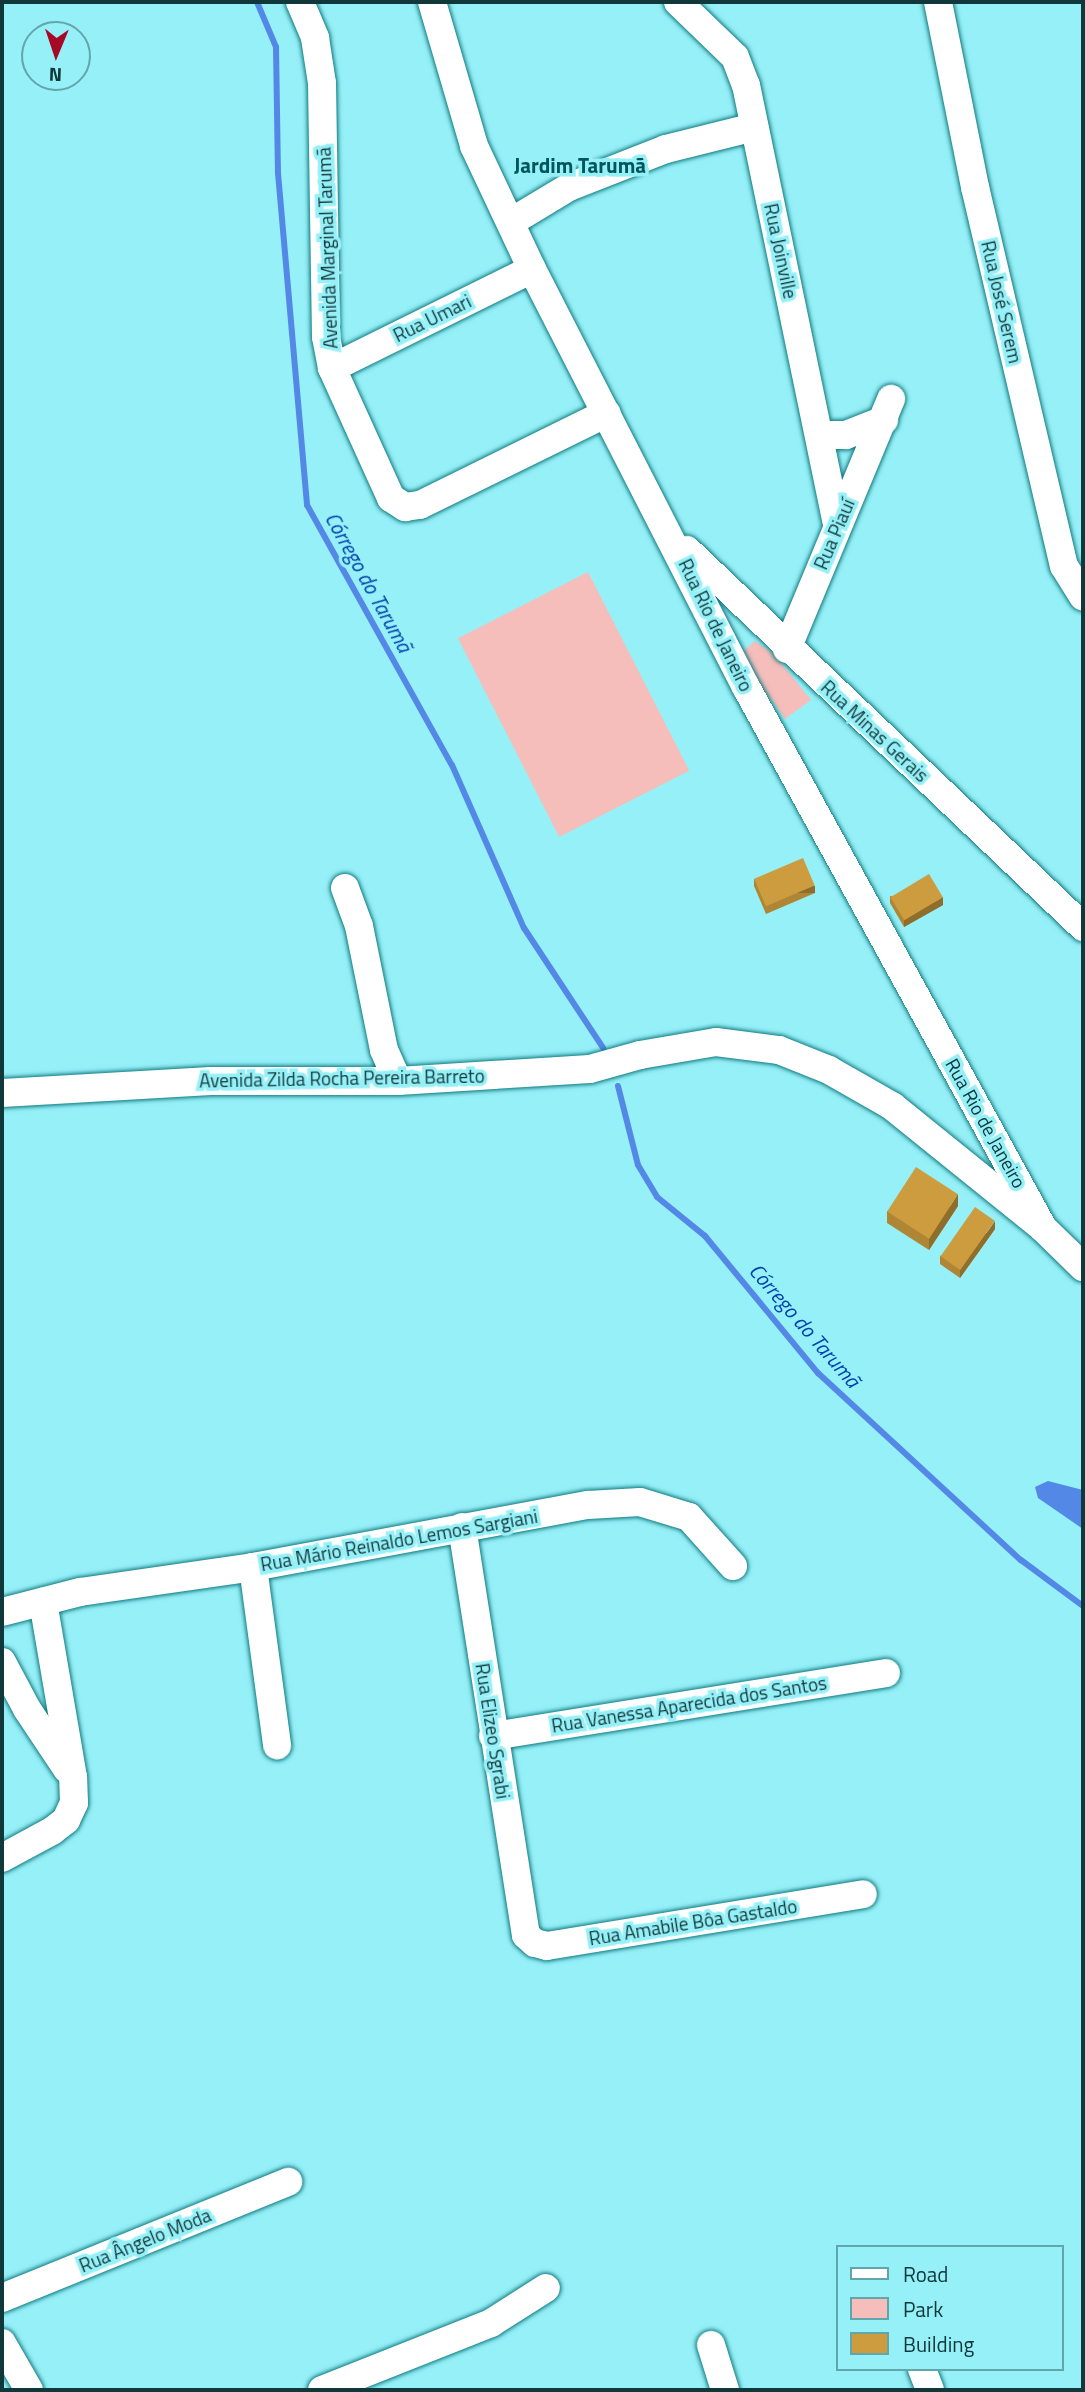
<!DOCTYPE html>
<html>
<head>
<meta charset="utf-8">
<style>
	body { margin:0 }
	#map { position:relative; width:1085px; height:2392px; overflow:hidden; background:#96f0f7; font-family:"Titillium Web",sans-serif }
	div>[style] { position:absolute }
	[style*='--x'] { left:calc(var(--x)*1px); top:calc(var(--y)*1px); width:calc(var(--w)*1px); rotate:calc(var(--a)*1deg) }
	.green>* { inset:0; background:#f5bebb; transform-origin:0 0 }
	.water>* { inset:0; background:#5488e7 }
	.stream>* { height:6px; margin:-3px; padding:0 3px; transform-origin:3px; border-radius:3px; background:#5488e7 }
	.roads { filter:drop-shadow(0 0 2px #0f7b81) drop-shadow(0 0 2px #0f7b81) }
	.minor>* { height:28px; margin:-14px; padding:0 14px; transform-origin:14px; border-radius:14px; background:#fff }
	.wall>* { inset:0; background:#af8636 }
	.shaded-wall>* { inset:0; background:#8f6d2c; transform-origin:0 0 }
	.building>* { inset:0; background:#cc9c3f; transform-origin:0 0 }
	span { translate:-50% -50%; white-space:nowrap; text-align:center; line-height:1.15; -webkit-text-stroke:7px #96f0f7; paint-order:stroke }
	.street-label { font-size:19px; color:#10373a }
	.neighbourhood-label { font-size:21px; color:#02565b; font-weight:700 }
	.water-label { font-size:21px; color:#0242af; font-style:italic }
	.frame { position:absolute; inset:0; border:4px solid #10373a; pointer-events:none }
	.legend { position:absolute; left:836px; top:2245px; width:228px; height:126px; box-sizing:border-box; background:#96f0f7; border:2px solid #60a6ab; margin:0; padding:9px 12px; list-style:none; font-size:21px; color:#10373a }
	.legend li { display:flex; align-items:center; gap:14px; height:35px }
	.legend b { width:35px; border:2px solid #60a6ab }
	.north { position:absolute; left:21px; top:21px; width:70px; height:70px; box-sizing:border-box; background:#96f0f7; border:2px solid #60a6ab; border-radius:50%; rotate:182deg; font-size:19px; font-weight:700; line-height:28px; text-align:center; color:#10373a }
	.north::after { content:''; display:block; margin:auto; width:24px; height:32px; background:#a50926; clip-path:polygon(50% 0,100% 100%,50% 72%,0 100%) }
</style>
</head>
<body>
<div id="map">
	<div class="green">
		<div style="left:588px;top:572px;width:223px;height:146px;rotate:63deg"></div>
		<div style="clip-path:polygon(755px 641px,774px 654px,811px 700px,785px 719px,750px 670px,742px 652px)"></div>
	</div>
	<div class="water">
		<div style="clip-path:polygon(1048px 1481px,1083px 1490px,1083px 1529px,1038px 1498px,1035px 1487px)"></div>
	</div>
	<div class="stream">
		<div style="--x:257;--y:2;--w:49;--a:67.1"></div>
		<div style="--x:276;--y:47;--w:126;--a:89.1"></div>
		<div style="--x:278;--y:173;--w:333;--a:85"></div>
		<div style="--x:307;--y:505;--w:298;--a:60.9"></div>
		<div style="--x:452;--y:765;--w:178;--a:66.2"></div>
		<div style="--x:524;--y:928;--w:144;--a:56.6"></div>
		<div style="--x:618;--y:1086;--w:81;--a:75.8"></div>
		<div style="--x:638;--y:1165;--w:37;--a:59"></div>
		<div style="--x:657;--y:1197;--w:62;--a:39.1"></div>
		<div style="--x:705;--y:1236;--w:178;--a:50.5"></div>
		<div style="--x:818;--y:1373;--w:276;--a:42.7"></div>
		<div style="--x:1021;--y:1560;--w:77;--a:36.6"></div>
	</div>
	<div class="roads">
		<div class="minor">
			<div style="--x:300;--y:2;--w:39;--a:67"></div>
			<div style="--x:315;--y:38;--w:46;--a:81.2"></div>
			<div style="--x:322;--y:83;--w:254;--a:89.1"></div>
			<div style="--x:326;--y:337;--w:32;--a:79"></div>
			<div style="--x:332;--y:368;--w:143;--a:65.6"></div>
			<div style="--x:391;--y:498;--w:17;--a:33"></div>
			<div style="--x:405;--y:507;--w:15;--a:-8"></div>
			<div style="--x:420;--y:505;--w:208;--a:-26.2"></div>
			<div style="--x:432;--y:2;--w:150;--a:73.7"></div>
			<div style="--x:474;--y:146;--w:136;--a:64.8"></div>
			<div style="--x:532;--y:269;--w:470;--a:62.9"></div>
			<div style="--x:746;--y:687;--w:617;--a:61.23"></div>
			<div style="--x:678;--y:2;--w:79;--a:44"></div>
			<div style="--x:735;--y:57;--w:30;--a:69"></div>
			<div style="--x:746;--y:85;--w:449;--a:78.3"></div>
			<div style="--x:938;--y:2;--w:189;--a:78.7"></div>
			<div style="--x:975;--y:187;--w:389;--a:76.8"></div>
			<div style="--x:1064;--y:566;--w:36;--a:58"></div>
			<div style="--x:511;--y:222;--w:68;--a:-31.1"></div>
			<div style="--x:569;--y:187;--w:104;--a:-21.4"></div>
			<div style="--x:666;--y:149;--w:91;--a:-14"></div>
			<div style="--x:332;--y:368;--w:223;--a:-26.3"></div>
			<div style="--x:820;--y:435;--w:26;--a:0"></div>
			<div style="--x:846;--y:435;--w:41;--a:-21.5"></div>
			<div style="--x:687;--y:550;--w:547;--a:43.59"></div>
			<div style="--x:787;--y:649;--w:271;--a:-67.4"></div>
			<div style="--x:345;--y:888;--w:40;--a:69.8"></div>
			<div style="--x:359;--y:926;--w:126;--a:78.6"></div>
			<div style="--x:384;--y:1050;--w:34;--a:66"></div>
			<div style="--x:2;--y:1093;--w:209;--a:-3.3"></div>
			<div style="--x:211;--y:1081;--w:187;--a:0"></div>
			<div style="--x:398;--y:1081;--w:192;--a:-3.6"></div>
			<div style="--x:590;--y:1069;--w:52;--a:-15.6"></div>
			<div style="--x:640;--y:1055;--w:77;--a:-9.7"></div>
			<div style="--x:716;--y:1042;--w:64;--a:7.2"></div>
			<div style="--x:779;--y:1050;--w:54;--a:21.8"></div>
			<div style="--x:829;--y:1070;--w:73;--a:29.7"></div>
			<div style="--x:892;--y:1106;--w:194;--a:38.9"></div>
			<div style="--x:1043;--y:1228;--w:56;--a:44.3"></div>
			<div style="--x:462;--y:1527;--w:413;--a:81.1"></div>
			<div style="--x:526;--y:1935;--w:12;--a:42"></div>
			<div style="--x:535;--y:1943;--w:12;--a:14"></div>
			<div style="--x:547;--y:1946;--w:320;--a:-9.3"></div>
			<div style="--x:253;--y:1567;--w:180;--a:82.3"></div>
			<div style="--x:2;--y:1612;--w:81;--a:-14.4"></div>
			<div style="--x:80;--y:1592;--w:175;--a:-8.2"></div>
			<div style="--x:253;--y:1567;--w:341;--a:-10.5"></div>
			<div style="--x:588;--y:1505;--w:52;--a:-3.3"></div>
			<div style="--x:640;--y:1502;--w:51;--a:17"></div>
			<div style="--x:689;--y:1517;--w:66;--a:48.1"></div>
			<div style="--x:2;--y:1662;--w:53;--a:62"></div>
			<div style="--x:27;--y:1709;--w:72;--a:56.3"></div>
			<div style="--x:493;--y:1736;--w:398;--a:-9.1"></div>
			<div style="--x:2;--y:1858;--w:57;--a:-28.4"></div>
			<div style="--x:52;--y:1831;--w:18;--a:-38"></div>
			<div style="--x:66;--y:1820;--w:19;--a:-65"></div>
			<div style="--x:74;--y:1803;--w:26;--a:-92"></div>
			<div style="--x:73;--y:1777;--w:178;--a:-99.7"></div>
			<div style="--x:2;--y:2298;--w:309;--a:-22.1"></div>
			<div style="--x:2;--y:2343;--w:54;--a:60.1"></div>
			<div style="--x:711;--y:2345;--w:47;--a:72.7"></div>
			<div style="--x:922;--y:2369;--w:22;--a:69"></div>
			<div style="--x:322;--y:2390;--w:182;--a:-21.6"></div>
			<div style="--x:491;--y:2323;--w:65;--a:-32.5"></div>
		</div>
	</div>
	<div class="wall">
		<div style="clip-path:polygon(754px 879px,815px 893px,766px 914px,754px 886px)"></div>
		<div style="clip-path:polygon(890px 896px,943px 905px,904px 927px,890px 903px)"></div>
		<div style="clip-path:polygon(958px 1206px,929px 1250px,887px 1223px,887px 1211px)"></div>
		<div style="clip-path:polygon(995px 1229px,960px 1278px,940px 1264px,940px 1256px)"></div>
	</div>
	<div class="shaded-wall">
		<div style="left:815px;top:886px;width:7px;height:53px;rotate:90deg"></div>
		<div style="clip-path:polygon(943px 897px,943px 905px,904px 927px,904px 919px)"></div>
		<div style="clip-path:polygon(958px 1194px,958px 1206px,929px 1250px,929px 1239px)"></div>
		<div style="clip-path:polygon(995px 1221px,995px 1229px,960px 1278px,960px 1270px)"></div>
	</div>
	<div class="building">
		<div style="left:803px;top:858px;width:30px;height:53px;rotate:67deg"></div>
		<div style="left:929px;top:874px;width:27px;height:45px;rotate:59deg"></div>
		<div style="left:916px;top:1167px;width:50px;height:53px;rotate:33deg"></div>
		<div style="left:975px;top:1207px;width:24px;height:60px;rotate:35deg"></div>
	</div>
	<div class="street-label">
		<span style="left:327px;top:248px;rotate:-92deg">Avenida Marginal Tarumã</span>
		<span style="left:781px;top:251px;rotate:78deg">Rua Joinville</span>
		<span style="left:1002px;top:302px;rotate:77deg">Rua José Serem</span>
		<span style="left:432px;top:318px;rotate:-26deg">Rua Umari</span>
		<span style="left:834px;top:534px;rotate:-67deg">Rua Piauí</span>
		<span style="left:716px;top:625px;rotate:64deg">Rua Rio de Janeiro</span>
		<span style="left:875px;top:731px;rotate:43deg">Rua Minas Gerais</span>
		<span style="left:342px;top:1078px;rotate:-1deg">Avenida Zilda Rocha Pereira Barreto</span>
		<span style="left:986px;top:1123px;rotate:61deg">Rua Rio de Janeiro</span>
		<span style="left:399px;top:1540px;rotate:-10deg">Rua Mário Reinaldo Lemos Sargiani</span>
		<span style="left:689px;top:1704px;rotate:-9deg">Rua Vanessa Aparecida dos Santos</span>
		<span style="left:493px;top:1731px;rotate:81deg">Rua Elizeo Sgrabi</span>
		<span style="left:693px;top:1922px;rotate:-9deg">Rua Amabile Bôa Gastaldo</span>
		<span style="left:145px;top:2240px;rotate:-22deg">Rua Ângelo Moda</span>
	</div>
	<div class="neighbourhood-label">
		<span style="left:580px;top:165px">Jardim Tarumã</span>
	</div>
	<div class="water-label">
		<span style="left:369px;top:582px;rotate:61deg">Córrego do Tarumã</span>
		<span style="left:805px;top:1325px;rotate:49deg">Córrego do Tarumã</span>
	</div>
	<div class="frame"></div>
	<ul class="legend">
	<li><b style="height:9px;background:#fff"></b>Road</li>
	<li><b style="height:19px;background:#f5bebb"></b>Park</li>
	<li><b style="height:19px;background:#cc9c3f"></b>Building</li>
	</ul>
	<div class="north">N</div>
</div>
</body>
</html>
